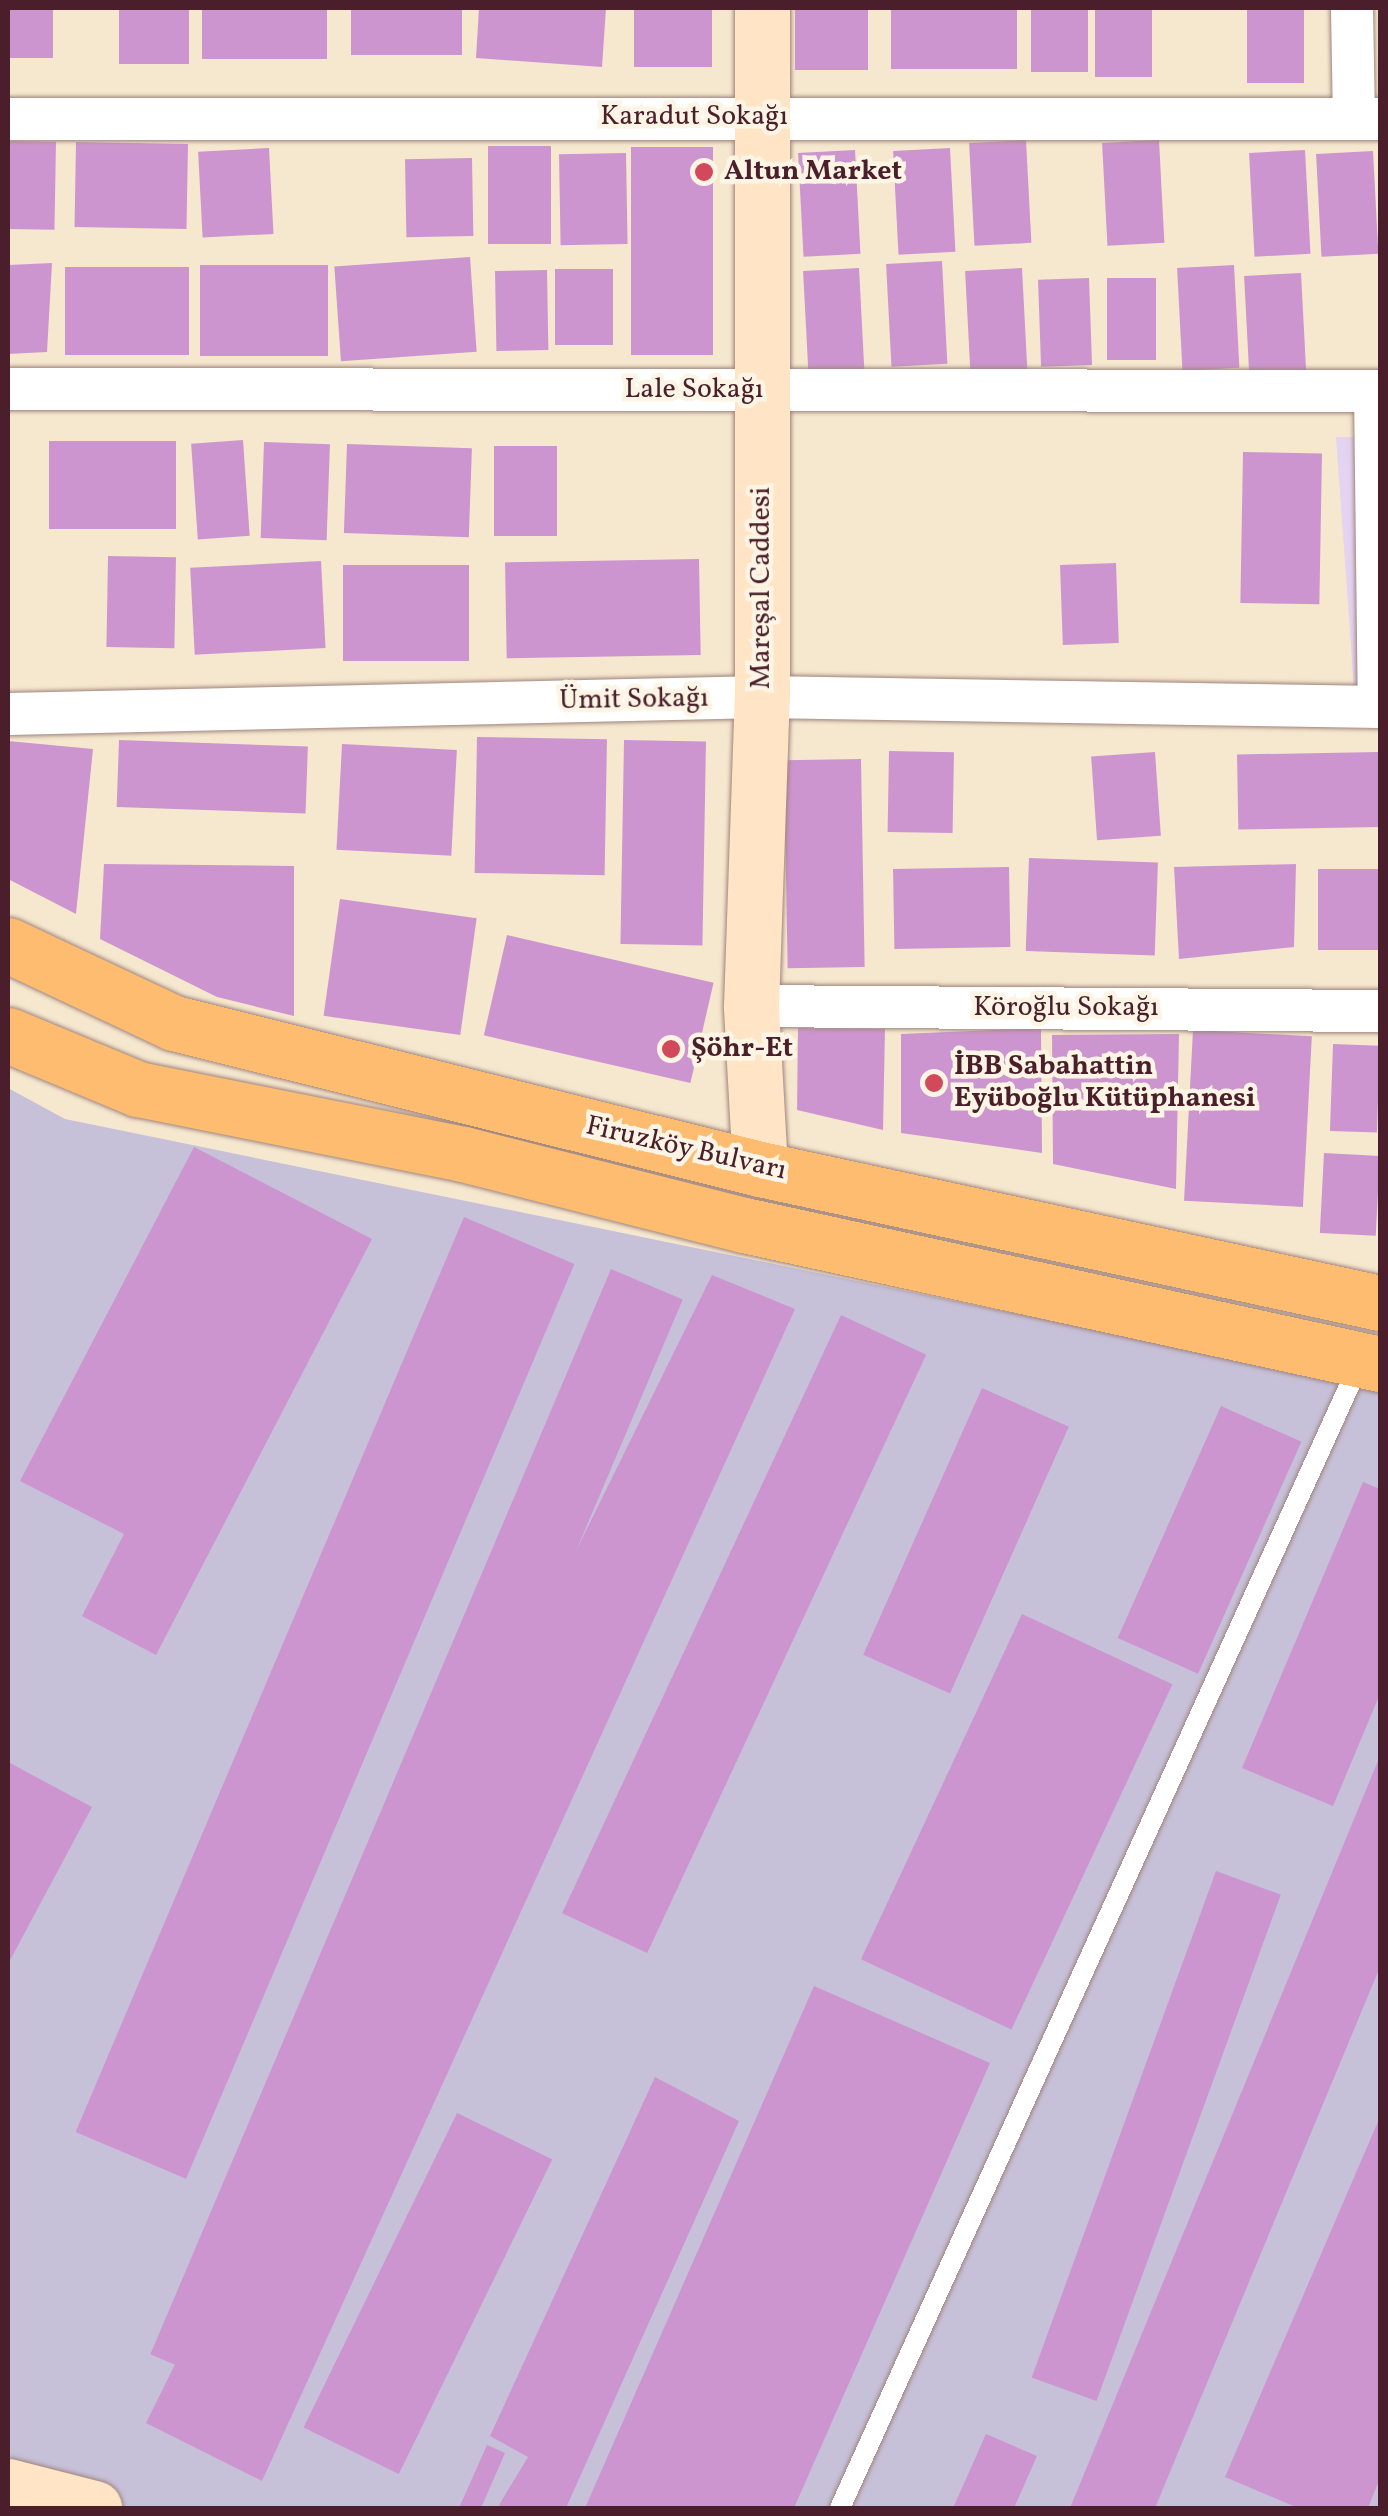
<!DOCTYPE html>
<html>
<head>
<meta charset="utf-8">
<style>
	body { margin:0 }
	#map { position:relative; width:1388px; height:2516px; overflow:hidden; background:#f6e8cf; font-family:Vollkorn,serif }
	div>[style] { position:absolute }
	[style*='--x'] { left:calc(var(--x)*1px); top:calc(var(--y)*1px); width:calc(var(--w)*1px); rotate:calc(var(--a)*1deg) }
	.built>* { inset:0; background:#e4d3f1 }
	.industrial>* { inset:0; background:#c6c0d9 }
	.building>* { inset:0; background:#cd95cf; transform-origin:0 0 }
	.roads { filter:drop-shadow(0 0 2px #a0847d) drop-shadow(0 0 2px #a0847d) }
	.lane>* { height:20px; margin:-10px; padding:0 10px; transform-origin:10px; border-radius:10px; background:#fff }
	.street>* { height:42px; margin:-21px; padding:0 21px; transform-origin:21px; border-radius:21px; background:#fff }
	.secondary>* { height:55px; margin:-27.5px; padding:0 27.5px; transform-origin:27.5px; border-radius:27.5px; background:#ffe4c6 }
	.primary>* { height:55px; margin:-27.5px; padding:0 27.5px; transform-origin:27.5px; border-radius:27.5px; background:#febc70 }
	.dots>* { width:28px; height:28px; translate:-50% -50%; box-sizing:border-box; border:5px solid #fcf5e5; border-radius:50% }
	span { translate:-50% -50%; white-space:nowrap; text-align:center; line-height:1.15; -webkit-text-stroke:9px #fcf5e5; paint-order:stroke }
	.street-label { font-size:28px; color:#4a1f2b }
	.poi-label { font-size:28px; color:#4a1f2b; font-weight:700 }
	.left { translate:0 -50%; text-align:left }
	.frame { position:absolute; inset:0; border:10px solid #4a1f2b; pointer-events:none }
</style>
</head>
<body>
<div id="map">
	<div class="built">
		<div style="clip-path:polygon(1336px 437px,1380px 437px,1380px 687px,1354px 688px)"></div>
	</div>
	<div class="industrial">
		<div style="clip-path:polygon(8px 1088px,65px 1119px,1380px 1388px,1380px 2508px,8px 2508px)"></div>
	</div>
	<div class="building">
		<div style="left:8px;top:8px;width:45px;height:50px"></div>
		<div style="left:119px;top:8px;width:70px;height:56px"></div>
		<div style="left:202px;top:8px;width:125px;height:51px"></div>
		<div style="left:351px;top:8px;width:111px;height:47px"></div>
		<div style="clip-path:polygon(479px 8px,606px 8px,602px 67px,476px 58px)"></div>
		<div style="left:634px;top:8px;width:78px;height:59px"></div>
		<div style="left:795px;top:8px;width:73px;height:62px"></div>
		<div style="left:891px;top:8px;width:126px;height:61px"></div>
		<div style="left:1031px;top:8px;width:57px;height:64px"></div>
		<div style="left:1095px;top:8px;width:57px;height:69px"></div>
		<div style="left:1247px;top:8px;width:57px;height:75px"></div>
		<div style="left:1026px;top:140px;width:103px;height:57px;rotate:87deg"></div>
		<div style="left:1159px;top:140px;width:103px;height:57px;rotate:87deg"></div>
		<div style="left:8px;top:141px;width:48px;height:88px;rotate:1deg"></div>
		<div style="left:76px;top:142px;width:112px;height:85px;rotate:1deg"></div>
		<div style="left:488px;top:146px;width:63px;height:98px"></div>
		<div style="left:631px;top:147px;width:82px;height:208px"></div>
		<div style="left:269px;top:148px;width:86px;height:71px;rotate:87deg"></div>
		<div style="left:950px;top:148px;width:104px;height:57px;rotate:87deg"></div>
		<div style="left:855px;top:150px;width:104px;height:57px;rotate:87deg"></div>
		<div style="left:1305px;top:150px;width:104px;height:56px;rotate:87deg"></div>
		<div style="left:1373px;top:151px;width:103px;height:57px;rotate:87deg"></div>
		<div style="left:626px;top:153px;width:91px;height:67px;rotate:89deg"></div>
		<div style="left:472px;top:158px;width:78px;height:67px;rotate:89deg"></div>
		<div style="left:470px;top:257px;width:95px;height:136px;rotate:86deg"></div>
		<div style="left:942px;top:261px;width:103px;height:56px;rotate:87deg"></div>
		<div style="clip-path:polygon(52px 263px,47px 352px,8px 354px,8px 265px)"></div>
		<div style="left:200px;top:265px;width:128px;height:91px"></div>
		<div style="left:1234px;top:265px;width:103px;height:57px;rotate:87deg"></div>
		<div style="left:65px;top:267px;width:124px;height:88px"></div>
		<div style="left:859px;top:268px;width:103px;height:56px;rotate:87deg"></div>
		<div style="left:1022px;top:268px;width:103px;height:57px;rotate:87deg"></div>
		<div style="left:555px;top:269px;width:58px;height:76px"></div>
		<div style="left:547px;top:270px;width:80px;height:52px;rotate:89deg"></div>
		<div style="left:1301px;top:273px;width:103px;height:57px;rotate:87deg"></div>
		<div style="left:1089px;top:278px;width:87px;height:51px;rotate:88deg"></div>
		<div style="left:1107px;top:278px;width:49px;height:82px"></div>
		<div style="left:243px;top:440px;width:96px;height:52px;rotate:86deg"></div>
		<div style="left:49px;top:441px;width:127px;height:88px"></div>
		<div style="left:264px;top:442px;width:66px;height:96px;rotate:2deg"></div>
		<div style="left:347px;top:444px;width:125px;height:89px;rotate:2deg"></div>
		<div style="left:557px;top:446px;width:90px;height:63px;rotate:90deg"></div>
		<div style="left:1243px;top:452px;width:79px;height:151px;rotate:1deg"></div>
		<div style="left:108px;top:556px;width:68px;height:91px;rotate:1deg"></div>
		<div style="left:699px;top:559px;width:96px;height:194px;rotate:89deg"></div>
		<div style="left:321px;top:561px;width:87px;height:131px;rotate:87deg"></div>
		<div style="left:1116px;top:563px;width:80px;height:56px;rotate:88deg"></div>
		<div style="left:343px;top:565px;width:126px;height:96px"></div>
		<div style="left:477px;top:737px;width:130px;height:136px;rotate:1deg"></div>
		<div style="left:119px;top:740px;width:189px;height:67px;rotate:2deg"></div>
		<div style="left:624px;top:740px;width:82px;height:204px;rotate:1deg"></div>
		<div style="clip-path:polygon(8px 741px,93px 749px,76px 914px,8px 879px)"></div>
		<div style="left:342px;top:744px;width:115px;height:106px;rotate:3deg"></div>
		<div style="left:889px;top:751px;width:65px;height:81px;rotate:1deg"></div>
		<div style="left:1155px;top:752px;width:84px;height:64px;rotate:86deg"></div>
		<div style="left:1379px;top:752px;width:75px;height:142px;rotate:89deg"></div>
		<div style="left:861px;top:759px;width:208px;height:77px;rotate:89deg"></div>
		<div style="left:1029px;top:858px;width:129px;height:93px;rotate:2deg"></div>
		<div style="clip-path:polygon(104px 864px,294px 866px,294px 1016px,217px 997px,100px 939px)"></div>
		<div style="clip-path:polygon(1296px 864px,1294px 947px,1179px 959px,1174px 867px)"></div>
		<div style="left:1009px;top:867px;width:80px;height:116px;rotate:89deg"></div>
		<div style="left:1380px;top:869px;width:81px;height:62px;rotate:90deg"></div>
		<div style="left:340px;top:899px;width:138px;height:118px;rotate:8deg"></div>
		<div style="left:507px;top:935px;width:212px;height:103px;rotate:13deg"></div>
		<div style="clip-path:polygon(798px 1028px,885px 1029px,883px 1130px,797px 1110px)"></div>
		<div style="clip-path:polygon(1041px 1028px,1042px 1153px,901px 1133px,901px 1034px)"></div>
		<div style="left:1193px;top:1030px;width:119px;height:171px;rotate:3deg"></div>
		<div style="clip-path:polygon(1179px 1034px,1176px 1189px,1053px 1164px,1052px 1035px)"></div>
		<div style="left:1333px;top:1044px;width:47px;height:87px;rotate:2deg"></div>
		<div style="clip-path:polygon(194px 1147px,372px 1239px,156px 1655px,82px 1616px,124px 1534px,20px 1481px)"></div>
		<div style="left:1324px;top:1153px;width:56px;height:80px;rotate:3deg"></div>
		<div style="left:464px;top:1217px;width:120px;height:994px;rotate:23deg"></div>
		<div style="left:611px;top:1269px;width:78px;height:1179px;rotate:23deg"></div>
		<div style="clip-path:polygon(712px 1275px,795px 1309px,262px 2481px,146px 2423px)"></div>
		<div style="left:841px;top:1315px;width:94px;height:660px;rotate:25deg"></div>
		<div style="left:982px;top:1388px;width:95px;height:292px;rotate:24deg"></div>
		<div style="left:1221px;top:1406px;width:88px;height:254px;rotate:24deg"></div>
		<div style="clip-path:polygon(1363px 1482px,1380px 1489px,1380px 1694px,1333px 1806px,1242px 1768px)"></div>
		<div style="left:1022px;top:1614px;width:166px;height:381px;rotate:25deg"></div>
		<div style="clip-path:polygon(1380px 1756px,1380px 1967px,1155px 2508px,1070px 2508px)"></div>
		<div style="clip-path:polygon(8px 1762px,92px 1807px,8px 1964px)"></div>
		<div style="left:1216px;top:1871px;width:69px;height:539px;rotate:20deg"></div>
		<div style="clip-path:polygon(814px 1986px,990px 2063px,794px 2508px,585px 2508px)"></div>
		<div style="clip-path:polygon(655px 2077px,739px 2121px,566px 2508px,504px 2508px,499px 2505px,528px 2457px,490px 2436px)"></div>
		<div style="left:457px;top:2113px;width:106px;height:350px;rotate:26deg"></div>
		<div style="clip-path:polygon(1380px 2117px,1380px 2478px,1368px 2508px,1298px 2508px,1225px 2477px)"></div>
		<div style="clip-path:polygon(986px 2434px,1037px 2456px,1014px 2508px,953px 2508px)"></div>
		<div style="clip-path:polygon(487px 2445px,505px 2453px,481px 2508px,459px 2508px)"></div>
	</div>
	<div class="roads">
		<div class="lane">
			<div style="--x:840;--y:2508;--w:1258;--a:-65.59"></div>
		</div>
		<div class="street">
			<div style="--x:1352;--y:8;--w:111;--a:89"></div>
			<div style="--x:8;--y:119;--w:1372;--a:0"></div>
			<div style="--x:8;--y:389;--w:1372;--a:0.08"></div>
			<div style="--x:1375;--y:391;--w:316;--a:89.3"></div>
			<div style="--x:8;--y:714;--w:754;--a:-1.29"></div>
			<div style="--x:762;--y:697;--w:618;--a:0.93"></div>
			<div style="--x:751;--y:1006;--w:629;--a:0.46"></div>
		</div>
		<div class="secondary">
			<div style="--x:760;--y:1169;--w:163;--a:-93.2"></div>
			<div style="--x:751;--y:1006;--w:309;--a:-88"></div>
			<div style="--x:762;--y:697;--w:689;--a:-90"></div>
			<div style="--x:8;--y:2486;--w:89;--a:14.3"></div>
		</div>
		<div class="primary">
			<div style="--x:8;--y:945;--w:183;--a:25.2"></div>
			<div style="--x:174;--y:1023;--w:604;--a:13.99"></div>
			<div style="--x:760;--y:1169;--w:634;--a:12.2"></div>
			<div style="--x:8;--y:1035;--w:141;--a:22.6"></div>
			<div style="--x:138;--y:1089;--w:331;--a:11.3"></div>
			<div style="--x:463;--y:1154;--w:290;--a:14.2"></div>
			<div style="--x:744;--y:1225;--w:651;--a:12.33"></div>
		</div>
	</div>
	<div class="dots">
		<div style="left:704px;top:172px;background:#d1495b"></div>
		<div style="left:671px;top:1049px;background:#d1495b"></div>
		<div style="left:934px;top:1083px;background:#d1495b"></div>
	</div>
	<div class="street-label">
		<span style="left:694px;top:117px">Karadut Sokağı</span>
		<span style="left:694px;top:390px">Lale Sokağı</span>
		<span style="left:762px;top:588px;rotate:-90deg">Mareşal Caddesi</span>
		<span style="left:634px;top:700px;rotate:-1deg">Ümit Sokağı</span>
		<span style="left:1066px;top:1008px">Köroğlu Sokağı</span>
		<span style="left:686px;top:1149px;rotate:13deg">Firuzköy Bulvarı</span>
	</div>
	<div class="poi-label">
		<span class="left" style="left:724px;top:172px">Altun Market</span>
		<span class="left" style="left:691px;top:1049px">Şöhr-Et</span>
		<span class="left" style="left:954px;top:1083px">İBB Sabahattin<br>Eyüboğlu Kütüphanesi</span>
	</div>
	<div class="frame"></div>
</div>
</body>
</html>
